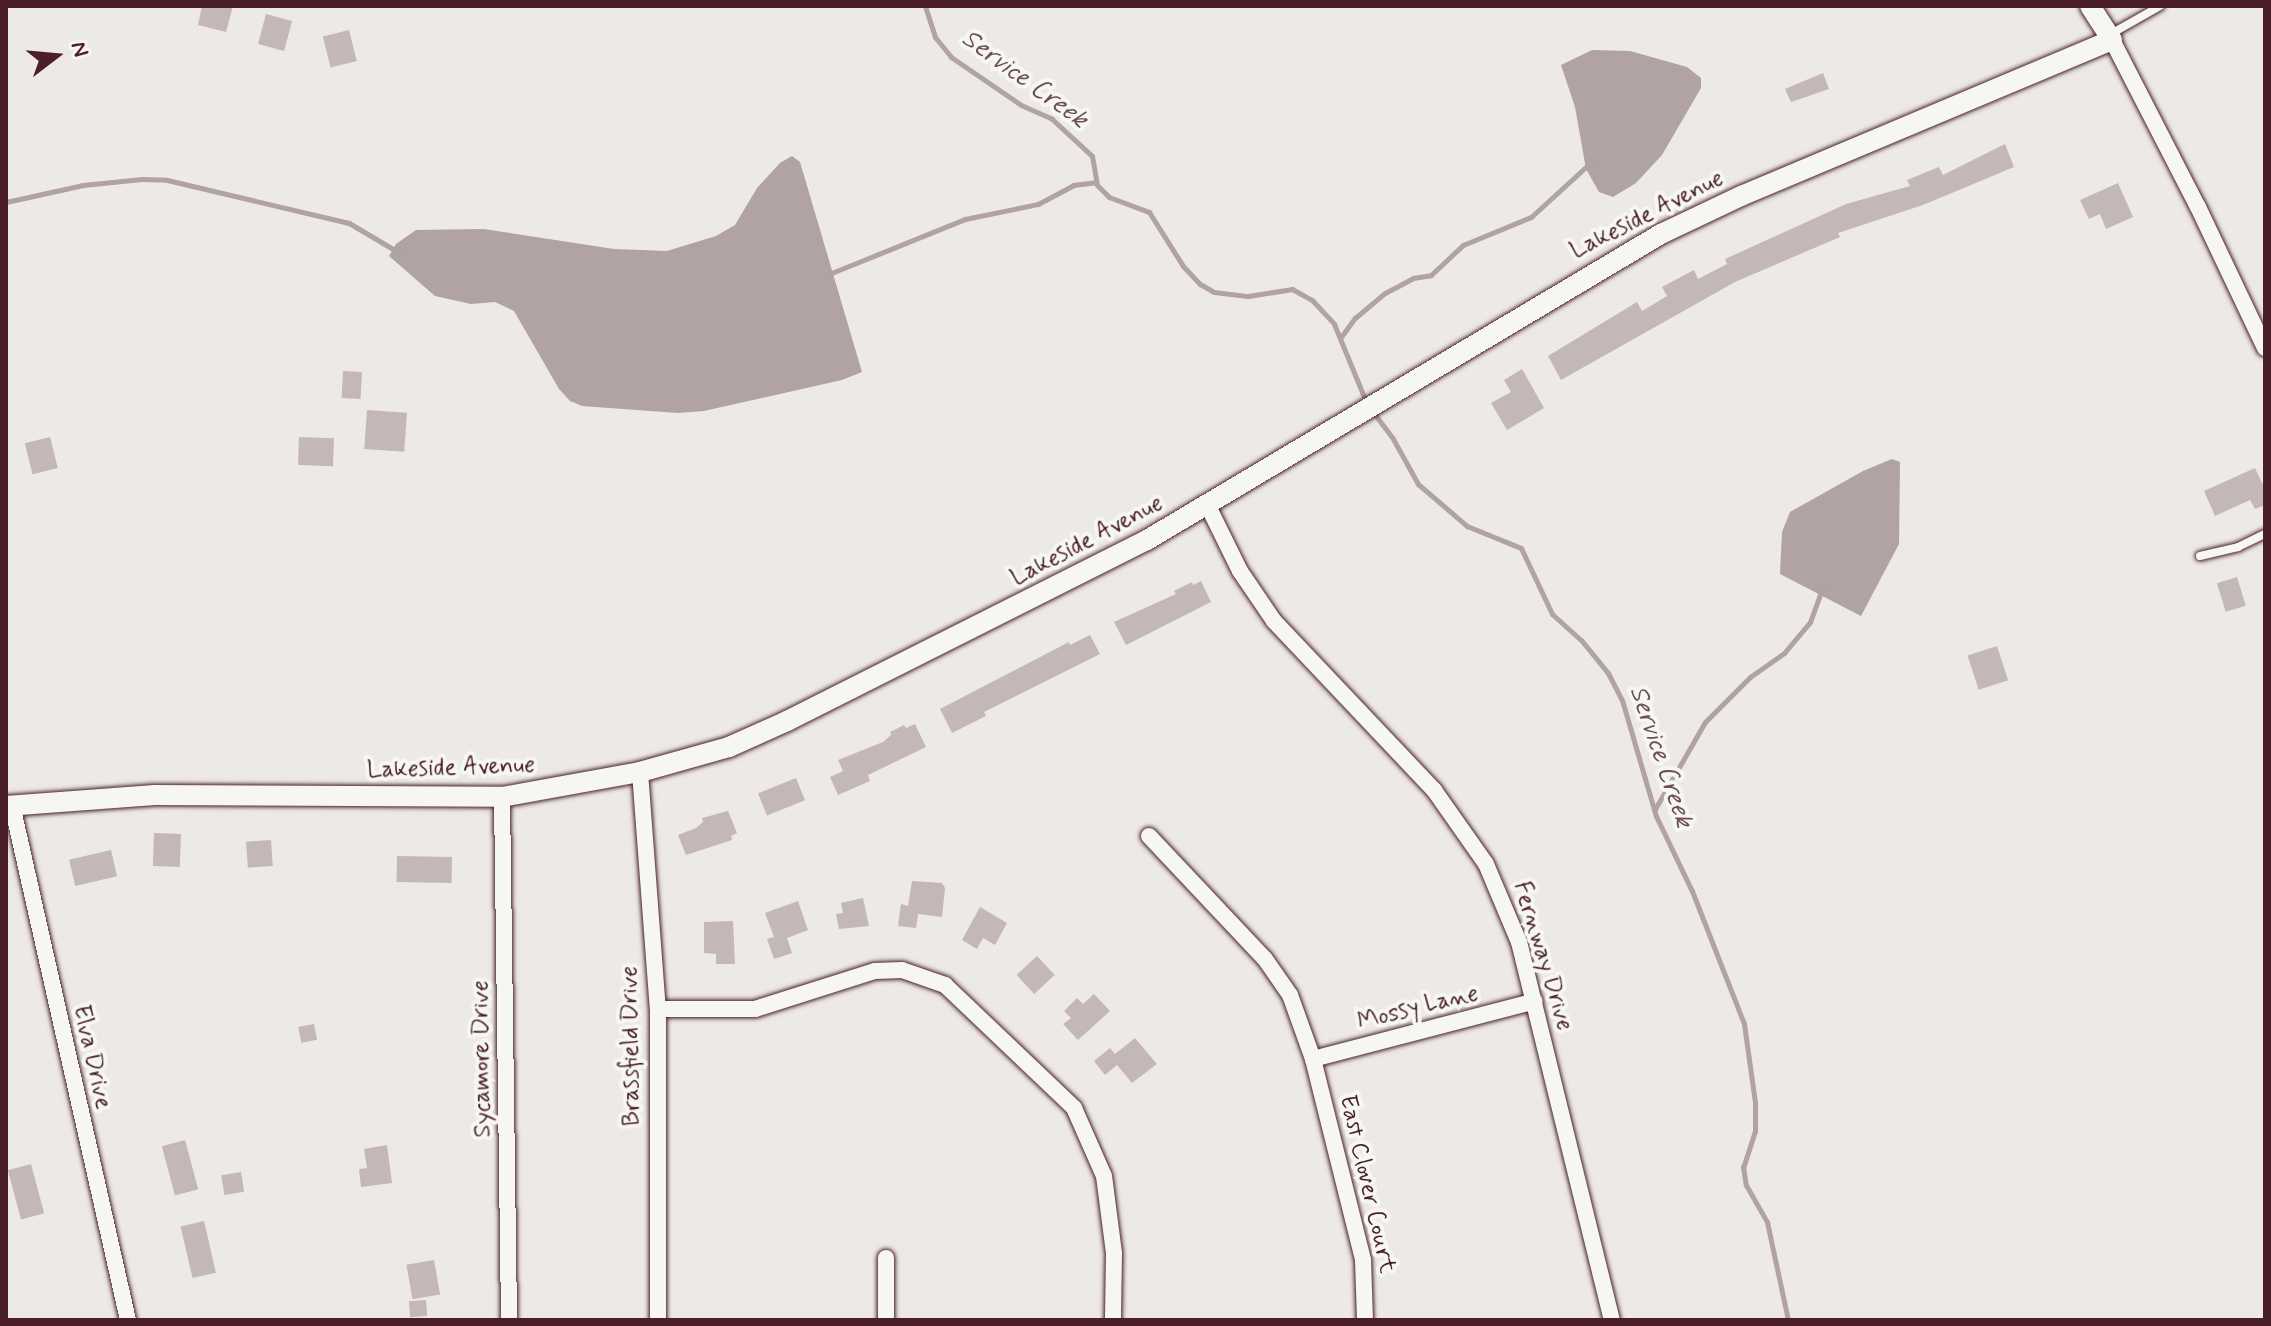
<!DOCTYPE html>
<html>
<head>
<meta charset="utf-8">
<style>
	body { margin:0 }
	#map { position:relative; width:2271px; height:1326px; overflow:hidden; background:#ece9e6; font-family:Mynerve,sans-serif }
	div>[style] { position:absolute }
	[style*='--x'] { left:calc(var(--x)*1px); top:calc(var(--y)*1px); width:calc(var(--w)*1px); rotate:calc(var(--a)*1deg) }
	.water>* { inset:0; background:#b1a2a3 }
	.stream>* { height:5px; margin:-2.5px; padding:0 2.5px; transform-origin:2.5px; border-radius:2.5px; background:#b1a2a3 }
	.building>* { inset:0; background:#c4b7b7; transform-origin:0 0 }
	.roads { filter:drop-shadow(0 0 2px #4a1f2b) drop-shadow(0 0 2px #4a1f2b) }
	.service>* { height:8px; margin:-4px; padding:0 4px; transform-origin:4px; border-radius:4px; background:#f6f6f2 }
	.minor>* { height:16px; margin:-8px; padding:0 8px; transform-origin:8px; border-radius:8px; background:#f6f6f2 }
	.tertiary>* { height:20px; margin:-10px; padding:0 10px; transform-origin:10px; border-radius:10px; background:#f6f6f2 }
	span { translate:-50% -50%; white-space:nowrap; text-align:center; line-height:1.15; -webkit-text-stroke:8px #f6f6f2; paint-order:stroke }
	.street-label { font-size:24px; color:#4a1f2b }
	.water-label { font-size:26px; color:#6e4d55; font-style:italic }
	.frame { position:absolute; inset:0; border:8px solid #4a1f2b; pointer-events:none }
	.north { position:absolute; left:16px; top:16px; width:80px; height:80px; -webkit-text-stroke:6px #f6f6f2; paint-order:stroke; rotate:74deg; font-size:22px; font-weight:700; line-height:32px; text-align:center; color:#4a1f2b }
	.north::after { content:''; display:block; margin:auto; width:28px; height:36px; background:#4a1f2b; clip-path:polygon(50% 0,100% 100%,50% 72%,0 100%) }
</style>
</head>
<body>
<div id="map">
	<div class="water">
		<div style="clip-path:polygon(1592px 50px,1630px 51px,1687px 67px,1701px 78px,1701px 88px,1662px 155px,1636px 183px,1613px 197px,1599px 192px,1586px 169px,1575px 107px,1561px 65px)"></div>
		<div style="clip-path:polygon(792px 156px,800px 162px,862px 372px,842px 380px,704px 411px,678px 413px,582px 406px,570px 401px,559px 389px,514px 311px,495px 302px,471px 304px,435px 296px,389px 256px,396px 244px,416px 230px,484px 229px,614px 249px,667px 251px,716px 236px,735px 225px,757px 188px,780px 163px)"></div>
		<div style="clip-path:polygon(1892px 459px,1900px 462px,1899px 544px,1861px 616px,1780px 574px,1782px 532px,1790px 512px,1863px 471px)"></div>
	</div>
	<div class="stream">
		<div style="--x:925;--y:6;--w:33;--a:72"></div>
		<div style="--x:935;--y:37;--w:26;--a:51"></div>
		<div style="--x:951;--y:57;--w:85;--a:34.4"></div>
		<div style="--x:1021;--y:105;--w:34;--a:24"></div>
		<div style="--x:1052;--y:119;--w:54;--a:42.8"></div>
		<div style="--x:1092;--y:156;--w:29;--a:80"></div>
		<div style="--x:1097;--y:185;--w:17;--a:45"></div>
		<div style="--x:1109;--y:197;--w:43;--a:20.6"></div>
		<div style="--x:1149;--y:212;--w:64;--a:57.8"></div>
		<div style="--x:1183;--y:266;--w:25;--a:47"></div>
		<div style="--x:1200;--y:284;--w:16;--a:30"></div>
		<div style="--x:1214;--y:292;--w:34;--a:7"></div>
		<div style="--x:1248;--y:296;--w:45;--a:-9"></div>
		<div style="--x:1292;--y:289;--w:23;--a:29"></div>
		<div style="--x:1312;--y:300;--w:33;--a:47"></div>
		<div style="--x:1334;--y:324;--w:87;--a:67.6"></div>
		<div style="--x:6;--y:202;--w:79;--a:-12.4"></div>
		<div style="--x:83;--y:185;--w:59;--a:-5.8"></div>
		<div style="--x:142;--y:179;--w:25;--a:2"></div>
		<div style="--x:167;--y:180;--w:187;--a:13.3"></div>
		<div style="--x:349;--y:223;--w:57;--a:30.6"></div>
		<div style="--x:829;--y:274;--w:147;--a:-22"></div>
		<div style="--x:965;--y:219;--w:75;--a:-11.6"></div>
		<div style="--x:1038;--y:204;--w:40;--a:-28"></div>
		<div style="--x:1073;--y:185;--w:23;--a:-7"></div>
		<div style="--x:1341;--y:337;--w:24;--a:-54"></div>
		<div style="--x:1355;--y:318;--w:39;--a:-40"></div>
		<div style="--x:1385;--y:293;--w:32;--a:-28"></div>
		<div style="--x:1413;--y:278;--w:18;--a:-9"></div>
		<div style="--x:1431;--y:275;--w:44;--a:-43.2"></div>
		<div style="--x:1463;--y:245;--w:74;--a:-22.4"></div>
		<div style="--x:1531;--y:217;--w:79;--a:-42.4"></div>
		<div style="--x:1373;--y:412;--w:31;--a:53"></div>
		<div style="--x:1392;--y:437;--w:54;--a:61"></div>
		<div style="--x:1418;--y:484;--w:65;--a:40.6"></div>
		<div style="--x:1467;--y:526;--w:58;--a:22.2"></div>
		<div style="--x:1521;--y:548;--w:73;--a:64.8"></div>
		<div style="--x:1552;--y:614;--w:40;--a:42"></div>
		<div style="--x:1582;--y:641;--w:41;--a:50.9"></div>
		<div style="--x:1608;--y:673;--w:30;--a:63"></div>
		<div style="--x:1622;--y:700;--w:121;--a:73.7"></div>
		<div style="--x:1656;--y:816;--w:83;--a:64.4"></div>
		<div style="--x:1692;--y:891;--w:143;--a:68.6"></div>
		<div style="--x:1744;--y:1024;--w:79;--a:82"></div>
		<div style="--x:1755;--y:1102;--w:29;--a:90"></div>
		<div style="--x:1755;--y:1131;--w:38;--a:108"></div>
		<div style="--x:1743;--y:1167;--w:18;--a:81"></div>
		<div style="--x:1746;--y:1185;--w:43;--a:60.4"></div>
		<div style="--x:1767;--y:1222;--w:100;--a:77.9"></div>
		<div style="--x:1655;--y:809;--w:100;--a:-60.1"></div>
		<div style="--x:1705;--y:722;--w:64;--a:-45"></div>
		<div style="--x:1750;--y:677;--w:42;--a:-35.2"></div>
		<div style="--x:1784;--y:653;--w:40;--a:-50"></div>
		<div style="--x:1810;--y:622;--w:35;--a:-70"></div>
	</div>
	<div class="building">
		<div style="clip-path:polygon(202px 6px,233px 6px,226px 32px,198px 25px)"></div>
		<div style="left:266px;top:14px;width:27px;height:31px;rotate:15deg"></div>
		<div style="left:349px;top:30px;width:32px;height:27px;rotate:76deg"></div>
		<div style="clip-path:polygon(1823px 73px,1829px 89px,1791px 102px,1785px 89px)"></div>
		<div style="clip-path:polygon(2005px 144px,2014px 167px,1923px 205px,1838px 233px,1840px 237px,1735px 282px,1561px 380px,1548px 356px,1637px 302px,1642px 311px,1667px 296px,1662px 287px,1694px 270px,1698px 279px,1727px 264px,1725px 259px,1846px 204px,1910px 186px,1907px 180px,1939px 167px,1943px 175px)"></div>
		<div style="clip-path:polygon(2118px 183px,2133px 217px,2106px 229px,2100px 214px,2089px 219px,2080px 200px)"></div>
		<div style="clip-path:polygon(1522px 369px,1544px 408px,1507px 430px,1491px 403px,1511px 392px,1504px 380px)"></div>
		<div style="left:343px;top:371px;width:19px;height:27px;rotate:3deg"></div>
		<div style="left:367px;top:410px;width:40px;height:39px;rotate:4deg"></div>
		<div style="left:50px;top:437px;width:32px;height:26px;rotate:76deg"></div>
		<div style="left:299px;top:437px;width:35px;height:28px;rotate:2deg"></div>
		<div style="clip-path:polygon(2255px 468px,2265px 489px,2265px 505px,2255px 509px,2250px 500px,2215px 516px,2204px 491px)"></div>
		<div style="left:2237px;top:577px;width:30px;height:21px;rotate:73deg"></div>
		<div style="clip-path:polygon(1201px 581px,1211px 602px,1126px 645px,1114px 622px,1176px 594px,1174px 591px,1192px 582px,1193px 585px)"></div>
		<div style="clip-path:polygon(1090px 635px,1100px 654px,984px 712px,986px 716px,952px 733px,940px 709px,1069px 642px,1070px 645px)"></div>
		<div style="left:1997px;top:646px;width:36px;height:31px;rotate:72deg"></div>
		<div style="clip-path:polygon(915px 724px,926px 747px,868px 775px,870px 781px,838px 795px,830px 777px,843px 771px,838px 760px,883px 742px,891px 735px,890px 732px,904px 725px,906px 728px)"></div>
		<div style="left:796px;top:778px;width:24px;height:41px;rotate:68deg"></div>
		<div style="clip-path:polygon(728px 811px,737px 833px,731px 836px,732px 840px,686px 855px,678px 835px,696px 828px,703px 822px,702px 818px)"></div>
		<div style="left:154px;top:833px;width:27px;height:33px;rotate:2deg"></div>
		<div style="left:271px;top:840px;width:26px;height:25px;rotate:86deg"></div>
		<div style="left:111px;top:850px;width:27px;height:43px;rotate:77deg"></div>
		<div style="left:397px;top:856px;width:55px;height:26px;rotate:1deg"></div>
		<div style="clip-path:polygon(912px 881px,942px 883px,945px 888px,942px 917px,918px 914px,916px 928px,898px 926px,901px 904px,908px 906px)"></div>
		<div style="clip-path:polygon(863px 898px,869px 926px,839px 929px,836px 914px,843px 913px,841px 903px)"></div>
		<div style="clip-path:polygon(798px 901px,808px 930px,787px 938px,792px 953px,774px 959px,767px 939px,774px 937px,765px 913px)"></div>
		<div style="clip-path:polygon(980px 907px,1007px 923px,995px 945px,983px 938px,977px 949px,962px 940px)"></div>
		<div style="clip-path:polygon(733px 921px,735px 964px,716px 964px,716px 954px,704px 953px,704px 922px)"></div>
		<div style="left:1037px;top:956px;width:26px;height:28px;rotate:47deg"></div>
		<div style="clip-path:polygon(1094px 994px,1110px 1011px,1078px 1040px,1063px 1024px,1071px 1018px,1064px 1011px,1077px 998px,1083px 1004px)"></div>
		<div style="left:314px;top:1024px;width:16px;height:16px;rotate:79deg"></div>
		<div style="clip-path:polygon(1135px 1038px,1157px 1064px,1132px 1083px,1117px 1065px,1105px 1075px,1094px 1061px,1110px 1048px,1115px 1054px)"></div>
		<div style="left:185px;top:1140px;width:51px;height:24px;rotate:75deg"></div>
		<div style="clip-path:polygon(387px 1145px,392px 1183px,361px 1187px,359px 1169px,367px 1168px,364px 1149px)"></div>
		<div style="left:31px;top:1164px;width:51px;height:24px;rotate:75deg"></div>
		<div style="left:241px;top:1172px;width:20px;height:20px;rotate:81deg"></div>
		<div style="left:204px;top:1221px;width:53px;height:24px;rotate:77deg"></div>
		<div style="left:434px;top:1260px;width:35px;height:28px;rotate:80deg"></div>
		<div style="left:426px;top:1300px;width:16px;height:17px;rotate:86deg"></div>
	</div>
	<div class="roads">
		<div class="service">
			<div style="--x:2109;--y:35;--w:59;--a:-29.6"></div>
			<div style="--x:2200;--y:556;--w:39;--a:-13"></div>
			<div style="--x:2238;--y:547;--w:30;--a:-26"></div>
		</div>
		<div class="minor">
			<div style="--x:2112;--y:40;--w:188;--a:62.8"></div>
			<div style="--x:2198;--y:207;--w:156;--a:64.6"></div>
			<div style="--x:1208;--y:506;--w:72;--a:63.8"></div>
			<div style="--x:1240;--y:571;--w:60;--a:55.8"></div>
			<div style="--x:1274;--y:621;--w:233;--a:46.6"></div>
			<div style="--x:1434;--y:790;--w:90;--a:54.9"></div>
			<div style="--x:1486;--y:864;--w:85;--a:67.1"></div>
			<div style="--x:1519;--y:942;--w:389;--a:76.2"></div>
			<div style="--x:640;--y:772;--w:238;--a:85.7"></div>
			<div style="--x:658;--y:1009;--w:311;--a:90"></div>
			<div style="--x:502;--y:797;--w:523;--a:89.23"></div>
			<div style="--x:12;--y:805;--w:528;--a:77.31"></div>
			<div style="--x:1149;--y:836;--w:169;--a:46.7"></div>
			<div style="--x:1265;--y:959;--w:44;--a:55.2"></div>
			<div style="--x:1290;--y:995;--w:68;--a:70.2"></div>
			<div style="--x:1313;--y:1059;--w:207;--a:76"></div>
			<div style="--x:1363;--y:1260;--w:60;--a:88.1"></div>
			<div style="--x:658;--y:1009;--w:97;--a:0"></div>
			<div style="--x:755;--y:1009;--w:126;--a:-17.6"></div>
			<div style="--x:875;--y:971;--w:27;--a:-2"></div>
			<div style="--x:902;--y:970;--w:46;--a:19.2"></div>
			<div style="--x:945;--y:985;--w:178;--a:43.6"></div>
			<div style="--x:1074;--y:1108;--w:74;--a:66.2"></div>
			<div style="--x:1104;--y:1176;--w:78;--a:82.6"></div>
			<div style="--x:1114;--y:1253;--w:67;--a:90.9"></div>
			<div style="--x:1313;--y:1059;--w:229;--a:-14.6"></div>
			<div style="--x:886;--y:1258;--w:62;--a:90"></div>
		</div>
		<div class="tertiary">
			<div style="--x:6;--y:806;--w:149;--a:-4.2"></div>
			<div style="--x:155;--y:795;--w:347;--a:0.3"></div>
			<div style="--x:502;--y:797;--w:140;--a:-10.3"></div>
			<div style="--x:640;--y:772;--w:92;--a:-15.7"></div>
			<div style="--x:729;--y:747;--w:64;--a:-24.1"></div>
			<div style="--x:787;--y:721;--w:403;--a:-26.7"></div>
			<div style="--x:1147;--y:540;--w:598;--a:-30.77"></div>
			<div style="--x:1661;--y:234;--w:89;--a:-25.4"></div>
			<div style="--x:1741;--y:196;--w:402;--a:-22.8"></div>
			<div style="--x:2112;--y:40;--w:40;--a:-122.9"></div>
		</div>
	</div>
	<div class="street-label">
		<span style="left:1647px;top:215px;rotate:-27deg">Lakeside Avenue</span>
		<span style="left:1087px;top:541px;rotate:-28deg">Lakeside Avenue</span>
		<span style="left:451px;top:768px;rotate:-2deg">Lakeside Avenue</span>
		<span style="left:1543px;top:956px;rotate:73deg">Fernway Drive</span>
		<span style="left:1418px;top:1008px;rotate:-14deg">Mossy Lane</span>
		<span style="left:631px;top:1046px;rotate:-91deg">Brassfield Drive</span>
		<span style="left:92px;top:1057px;rotate:77deg">Elva Drive</span>
		<span style="left:482px;top:1059px;rotate:-91deg">Sycamore Drive</span>
		<span style="left:1367px;top:1184px;rotate:77deg">East Clover Court</span>
	</div>
	<div class="water-label">
		<span style="left:1024px;top:80px;rotate:36deg">Service Creek</span>
		<span style="left:1660px;top:757px;rotate:71deg">Service Creek</span>
	</div>
	<div class="frame"></div>
	<div class="north">N</div>
</div>
</body>
</html>
